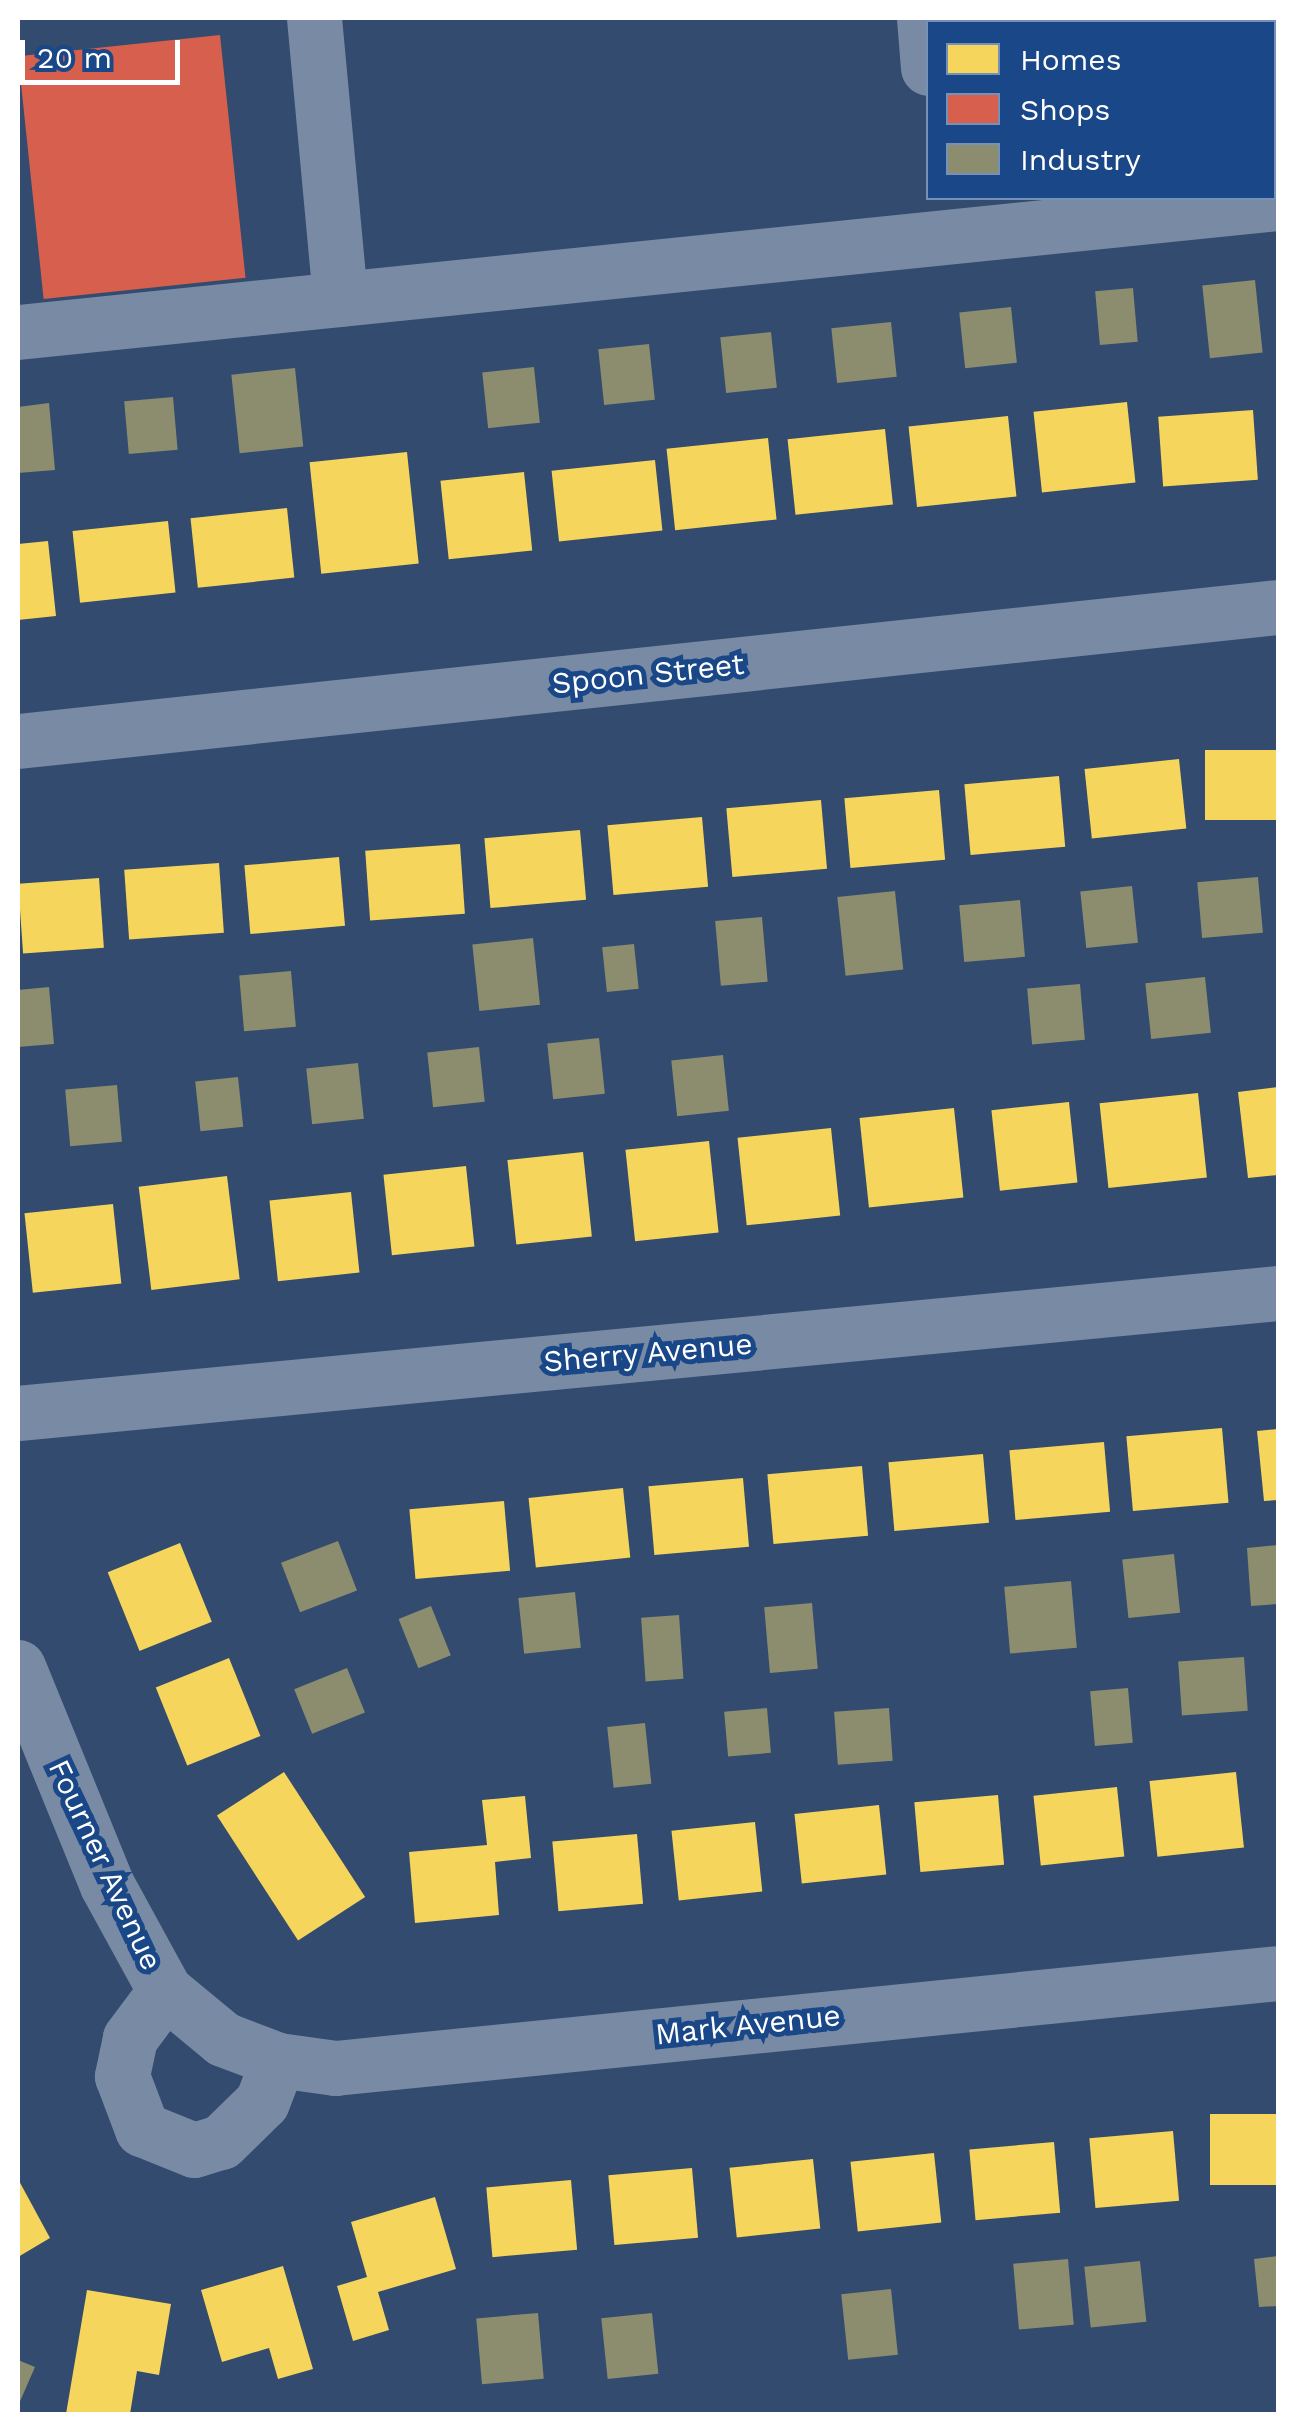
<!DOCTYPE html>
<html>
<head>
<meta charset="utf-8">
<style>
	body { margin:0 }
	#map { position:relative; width:1296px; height:2432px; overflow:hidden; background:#324b6e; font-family:"Work Sans",sans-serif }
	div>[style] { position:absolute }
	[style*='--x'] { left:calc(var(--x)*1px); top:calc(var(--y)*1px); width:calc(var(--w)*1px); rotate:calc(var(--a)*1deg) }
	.homes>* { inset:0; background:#f6d55c; transform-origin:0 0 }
	.shops>* { inset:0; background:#d6604d; transform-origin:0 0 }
	.industry>* { inset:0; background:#8c8c6e; transform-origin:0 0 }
	.minor>* { height:55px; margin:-27.5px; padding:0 27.5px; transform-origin:27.5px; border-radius:27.5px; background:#798ba4 }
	span { translate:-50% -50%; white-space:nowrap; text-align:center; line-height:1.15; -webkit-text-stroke:10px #194787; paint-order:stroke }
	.street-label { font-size:30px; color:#fff }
	.frame { position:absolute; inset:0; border:20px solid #fff; pointer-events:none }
	.legend { position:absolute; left:926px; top:20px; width:350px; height:180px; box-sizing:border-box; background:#194787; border:2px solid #7591b7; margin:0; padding:12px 18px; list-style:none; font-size:30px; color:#fff }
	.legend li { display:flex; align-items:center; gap:20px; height:50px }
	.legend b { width:50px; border:2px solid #7591b7 }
	.scale { position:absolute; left:20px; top:40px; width:160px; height:45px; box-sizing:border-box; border:5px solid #fff; border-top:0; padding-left:12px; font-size:30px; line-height:35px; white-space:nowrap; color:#fff; -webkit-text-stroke:8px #194787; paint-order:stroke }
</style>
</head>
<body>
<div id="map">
	<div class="homes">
		<div style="left:1127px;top:402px;width:81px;height:94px;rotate:84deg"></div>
		<div style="left:1253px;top:410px;width:70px;height:95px;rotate:86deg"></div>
		<div style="left:1008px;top:416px;width:81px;height:100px;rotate:84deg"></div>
		<div style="left:885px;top:429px;width:76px;height:98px;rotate:84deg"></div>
		<div style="left:768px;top:438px;width:82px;height:102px;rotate:84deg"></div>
		<div style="left:407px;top:452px;width:112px;height:98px;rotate:84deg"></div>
		<div style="left:655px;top:460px;width:71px;height:104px;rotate:84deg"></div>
		<div style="left:524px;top:472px;width:79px;height:84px;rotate:84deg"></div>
		<div style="left:287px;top:508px;width:70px;height:97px;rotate:84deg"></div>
		<div style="left:168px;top:521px;width:72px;height:96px;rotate:84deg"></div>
		<div style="clip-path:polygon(48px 541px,56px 616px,18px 620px,18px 544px)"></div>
		<div style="left:1278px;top:750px;width:70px;height:73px;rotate:90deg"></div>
		<div style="left:1179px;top:759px;width:70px;height:95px;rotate:84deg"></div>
		<div style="left:1059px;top:776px;width:71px;height:95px;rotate:85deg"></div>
		<div style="left:939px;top:790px;width:70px;height:95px;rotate:85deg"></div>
		<div style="left:821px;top:800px;width:69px;height:95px;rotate:85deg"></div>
		<div style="left:702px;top:817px;width:70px;height:95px;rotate:85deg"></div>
		<div style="left:580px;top:830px;width:70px;height:96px;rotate:85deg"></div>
		<div style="left:460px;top:844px;width:70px;height:95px;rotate:86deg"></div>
		<div style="left:339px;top:857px;width:69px;height:95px;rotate:85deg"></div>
		<div style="left:219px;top:863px;width:70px;height:95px;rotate:86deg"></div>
		<div style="left:99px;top:878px;width:70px;height:81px;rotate:86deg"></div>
		<div style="clip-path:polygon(1278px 1087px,1278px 1175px,1248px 1178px,1238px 1092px)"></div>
		<div style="left:1198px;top:1093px;width:85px;height:99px;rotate:84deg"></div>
		<div style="left:1069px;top:1102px;width:81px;height:78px;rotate:84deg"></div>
		<div style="left:954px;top:1108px;width:90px;height:95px;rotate:84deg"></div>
		<div style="left:831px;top:1128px;width:88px;height:94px;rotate:84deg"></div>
		<div style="left:709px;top:1141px;width:92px;height:84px;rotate:84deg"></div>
		<div style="left:583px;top:1152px;width:85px;height:76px;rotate:84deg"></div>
		<div style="left:466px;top:1166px;width:81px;height:83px;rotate:84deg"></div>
		<div style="left:227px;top:1176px;width:104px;height:89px;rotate:83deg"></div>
		<div style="left:351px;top:1192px;width:81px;height:82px;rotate:84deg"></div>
		<div style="left:113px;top:1204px;width:80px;height:89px;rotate:84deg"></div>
		<div style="left:1222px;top:1428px;width:75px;height:96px;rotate:85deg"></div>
		<div style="clip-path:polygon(1278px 1429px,1278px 1500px,1264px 1501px,1257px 1431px)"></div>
		<div style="left:1104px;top:1442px;width:70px;height:95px;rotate:85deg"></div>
		<div style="left:983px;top:1454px;width:69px;height:95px;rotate:85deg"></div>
		<div style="left:862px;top:1466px;width:70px;height:95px;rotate:85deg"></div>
		<div style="left:743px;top:1478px;width:69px;height:95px;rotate:85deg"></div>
		<div style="left:623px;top:1488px;width:70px;height:95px;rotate:84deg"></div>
		<div style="left:504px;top:1501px;width:70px;height:95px;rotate:85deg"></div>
		<div style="left:180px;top:1543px;width:85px;height:78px;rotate:68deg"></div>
		<div style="left:229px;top:1658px;width:84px;height:79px;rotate:68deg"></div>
		<div style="left:284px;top:1772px;width:149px;height:80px;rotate:57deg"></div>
		<div style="left:1236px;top:1772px;width:76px;height:87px;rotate:84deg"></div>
		<div style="left:1117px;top:1787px;width:70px;height:84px;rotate:84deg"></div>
		<div style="left:998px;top:1795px;width:70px;height:84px;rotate:85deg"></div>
		<div style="clip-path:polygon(525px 1796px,531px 1858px,495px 1862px,499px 1915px,415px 1923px,409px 1852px,487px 1845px,482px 1800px)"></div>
		<div style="left:879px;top:1805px;width:70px;height:85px;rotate:84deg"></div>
		<div style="left:755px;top:1822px;width:70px;height:84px;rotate:84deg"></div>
		<div style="left:637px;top:1834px;width:70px;height:85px;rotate:85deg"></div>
		<div style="left:1278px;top:2114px;width:71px;height:68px;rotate:90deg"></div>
		<div style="left:1173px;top:2131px;width:70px;height:84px;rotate:85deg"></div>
		<div style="left:1054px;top:2142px;width:71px;height:85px;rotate:85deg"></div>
		<div style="left:934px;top:2153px;width:70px;height:84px;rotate:84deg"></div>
		<div style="left:813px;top:2159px;width:70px;height:84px;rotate:84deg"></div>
		<div style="left:692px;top:2168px;width:70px;height:84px;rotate:85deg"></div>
		<div style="clip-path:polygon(18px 2179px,50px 2238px,18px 2257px)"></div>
		<div style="left:571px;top:2180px;width:70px;height:85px;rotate:85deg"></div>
		<div style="clip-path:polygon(435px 2197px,456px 2269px,378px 2292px,389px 2330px,353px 2341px,337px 2286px,367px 2277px,351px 2222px)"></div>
		<div style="clip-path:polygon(283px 2266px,313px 2369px,278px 2379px,269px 2348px,222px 2362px,201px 2290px)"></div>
		<div style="clip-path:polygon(87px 2290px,171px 2304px,159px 2375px,137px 2371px,130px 2414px,66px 2414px)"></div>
	</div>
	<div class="shops">
		<div style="clip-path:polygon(988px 18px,1278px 18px,1278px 171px,1274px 22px)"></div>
		<div style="left:220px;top:35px;width:244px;height:203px;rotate:84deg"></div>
	</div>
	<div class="industry">
		<div style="left:1255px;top:280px;width:73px;height:53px;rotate:84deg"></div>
		<div style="left:1133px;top:288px;width:54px;height:38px;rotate:85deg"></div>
		<div style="left:1011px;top:307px;width:56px;height:52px;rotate:84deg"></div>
		<div style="left:891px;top:322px;width:55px;height:60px;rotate:84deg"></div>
		<div style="left:771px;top:332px;width:56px;height:51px;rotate:84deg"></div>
		<div style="left:649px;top:344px;width:56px;height:51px;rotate:84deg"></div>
		<div style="left:534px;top:367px;width:56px;height:52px;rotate:84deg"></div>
		<div style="left:295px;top:368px;width:79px;height:64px;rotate:84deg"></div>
		<div style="left:173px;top:397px;width:53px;height:49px;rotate:85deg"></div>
		<div style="clip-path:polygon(49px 403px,55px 470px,18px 473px,18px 407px)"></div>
		<div style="left:1258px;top:877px;width:56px;height:61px;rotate:85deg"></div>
		<div style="left:1132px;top:886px;width:57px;height:52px;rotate:84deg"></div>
		<div style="left:895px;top:891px;width:79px;height:58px;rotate:84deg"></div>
		<div style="left:1020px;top:900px;width:57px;height:61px;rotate:85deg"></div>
		<div style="left:762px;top:917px;width:65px;height:47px;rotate:85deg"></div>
		<div style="left:533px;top:938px;width:67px;height:61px;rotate:84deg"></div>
		<div style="left:634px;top:944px;width:45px;height:32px;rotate:84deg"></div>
		<div style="left:291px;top:971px;width:56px;height:52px;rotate:85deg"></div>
		<div style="left:1205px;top:977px;width:56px;height:60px;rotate:84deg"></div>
		<div style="left:1080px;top:984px;width:56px;height:53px;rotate:85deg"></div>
		<div style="clip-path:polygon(49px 987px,54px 1044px,18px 1047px,18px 990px)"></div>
		<div style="left:599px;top:1038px;width:56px;height:52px;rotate:84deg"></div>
		<div style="left:479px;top:1047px;width:55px;height:52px;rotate:84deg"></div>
		<div style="left:723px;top:1055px;width:56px;height:52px;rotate:84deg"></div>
		<div style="left:358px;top:1063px;width:56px;height:52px;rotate:84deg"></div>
		<div style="left:238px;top:1077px;width:50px;height:43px;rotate:84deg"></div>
		<div style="left:117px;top:1085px;width:57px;height:52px;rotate:85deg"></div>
		<div style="left:338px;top:1541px;width:53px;height:61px;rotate:69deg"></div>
		<div style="clip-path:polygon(1278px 1545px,1278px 1604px,1251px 1606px,1247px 1548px)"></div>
		<div style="left:1174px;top:1554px;width:59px;height:52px;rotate:84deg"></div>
		<div style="left:1071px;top:1581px;width:67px;height:67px;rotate:85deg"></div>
		<div style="left:575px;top:1592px;width:56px;height:57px;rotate:84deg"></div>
		<div style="left:812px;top:1603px;width:66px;height:48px;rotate:85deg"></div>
		<div style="left:431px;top:1606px;width:53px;height:35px;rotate:68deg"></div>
		<div style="left:679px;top:1615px;width:64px;height:38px;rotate:86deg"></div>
		<div style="left:1244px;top:1657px;width:54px;height:66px;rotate:86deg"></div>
		<div style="left:347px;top:1668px;width:48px;height:57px;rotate:68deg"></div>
		<div style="left:1128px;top:1688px;width:55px;height:38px;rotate:85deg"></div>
		<div style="left:767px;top:1708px;width:45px;height:43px;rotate:85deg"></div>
		<div style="left:889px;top:1708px;width:53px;height:55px;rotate:86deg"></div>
		<div style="left:645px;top:1723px;width:61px;height:38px;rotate:84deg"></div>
		<div style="clip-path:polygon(1278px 2256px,1278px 2306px,1259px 2307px,1254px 2259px)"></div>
		<div style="left:1068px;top:2259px;width:66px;height:55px;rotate:85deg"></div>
		<div style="left:1140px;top:2261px;width:61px;height:56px;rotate:84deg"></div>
		<div style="left:891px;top:2289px;width:66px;height:50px;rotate:84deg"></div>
		<div style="left:538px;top:2313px;width:66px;height:62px;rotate:85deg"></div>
		<div style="left:652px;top:2313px;width:61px;height:51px;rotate:84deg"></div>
		<div style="clip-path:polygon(18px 2360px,35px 2367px,18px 2406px)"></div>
	</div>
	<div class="minor">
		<div style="--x:314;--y:18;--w:282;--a:84.7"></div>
		<div style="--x:924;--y:18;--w:50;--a:85.4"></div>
		<div style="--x:18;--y:332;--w:1267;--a:-5.85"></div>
		<div style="--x:18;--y:741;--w:1267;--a:-6.07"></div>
		<div style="--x:18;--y:1413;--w:1266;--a:-5.44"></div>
		<div style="--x:18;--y:1667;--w:235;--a:67.8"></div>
		<div style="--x:107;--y:1885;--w:121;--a:61.3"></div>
		<div style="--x:165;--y:1991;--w:75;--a:39.6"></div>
		<div style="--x:223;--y:2039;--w:59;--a:20.9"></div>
		<div style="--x:278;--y:2060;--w:58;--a:8"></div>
		<div style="--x:335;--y:2068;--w:948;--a:-5.75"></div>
		<div style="--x:165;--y:1991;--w:59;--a:126.7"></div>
		<div style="--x:130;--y:2038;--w:39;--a:102"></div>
		<div style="--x:122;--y:2076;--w:57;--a:69.3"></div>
		<div style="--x:142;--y:2129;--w:56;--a:22"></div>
		<div style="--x:194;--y:2150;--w:28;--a:-17"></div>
		<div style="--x:221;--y:2142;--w:57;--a:-44.3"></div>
		<div style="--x:262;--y:2102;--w:45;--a:-69.1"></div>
	</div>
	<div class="street-label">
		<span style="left:648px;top:674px;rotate:-6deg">Spoon Street</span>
		<span style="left:648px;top:1353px;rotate:-5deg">Sherry Avenue</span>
		<span style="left:105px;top:1865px;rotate:65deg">Fourner Avenue</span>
		<span style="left:748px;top:2025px;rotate:-6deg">Mark Avenue</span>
	</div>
	<div class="frame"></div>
	<ul class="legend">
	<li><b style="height:28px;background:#f6d55c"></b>Homes</li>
	<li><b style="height:28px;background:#d6604d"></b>Shops</li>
	<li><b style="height:28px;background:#8c8c6e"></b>Industry</li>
	</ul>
	<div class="scale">20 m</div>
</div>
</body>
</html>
